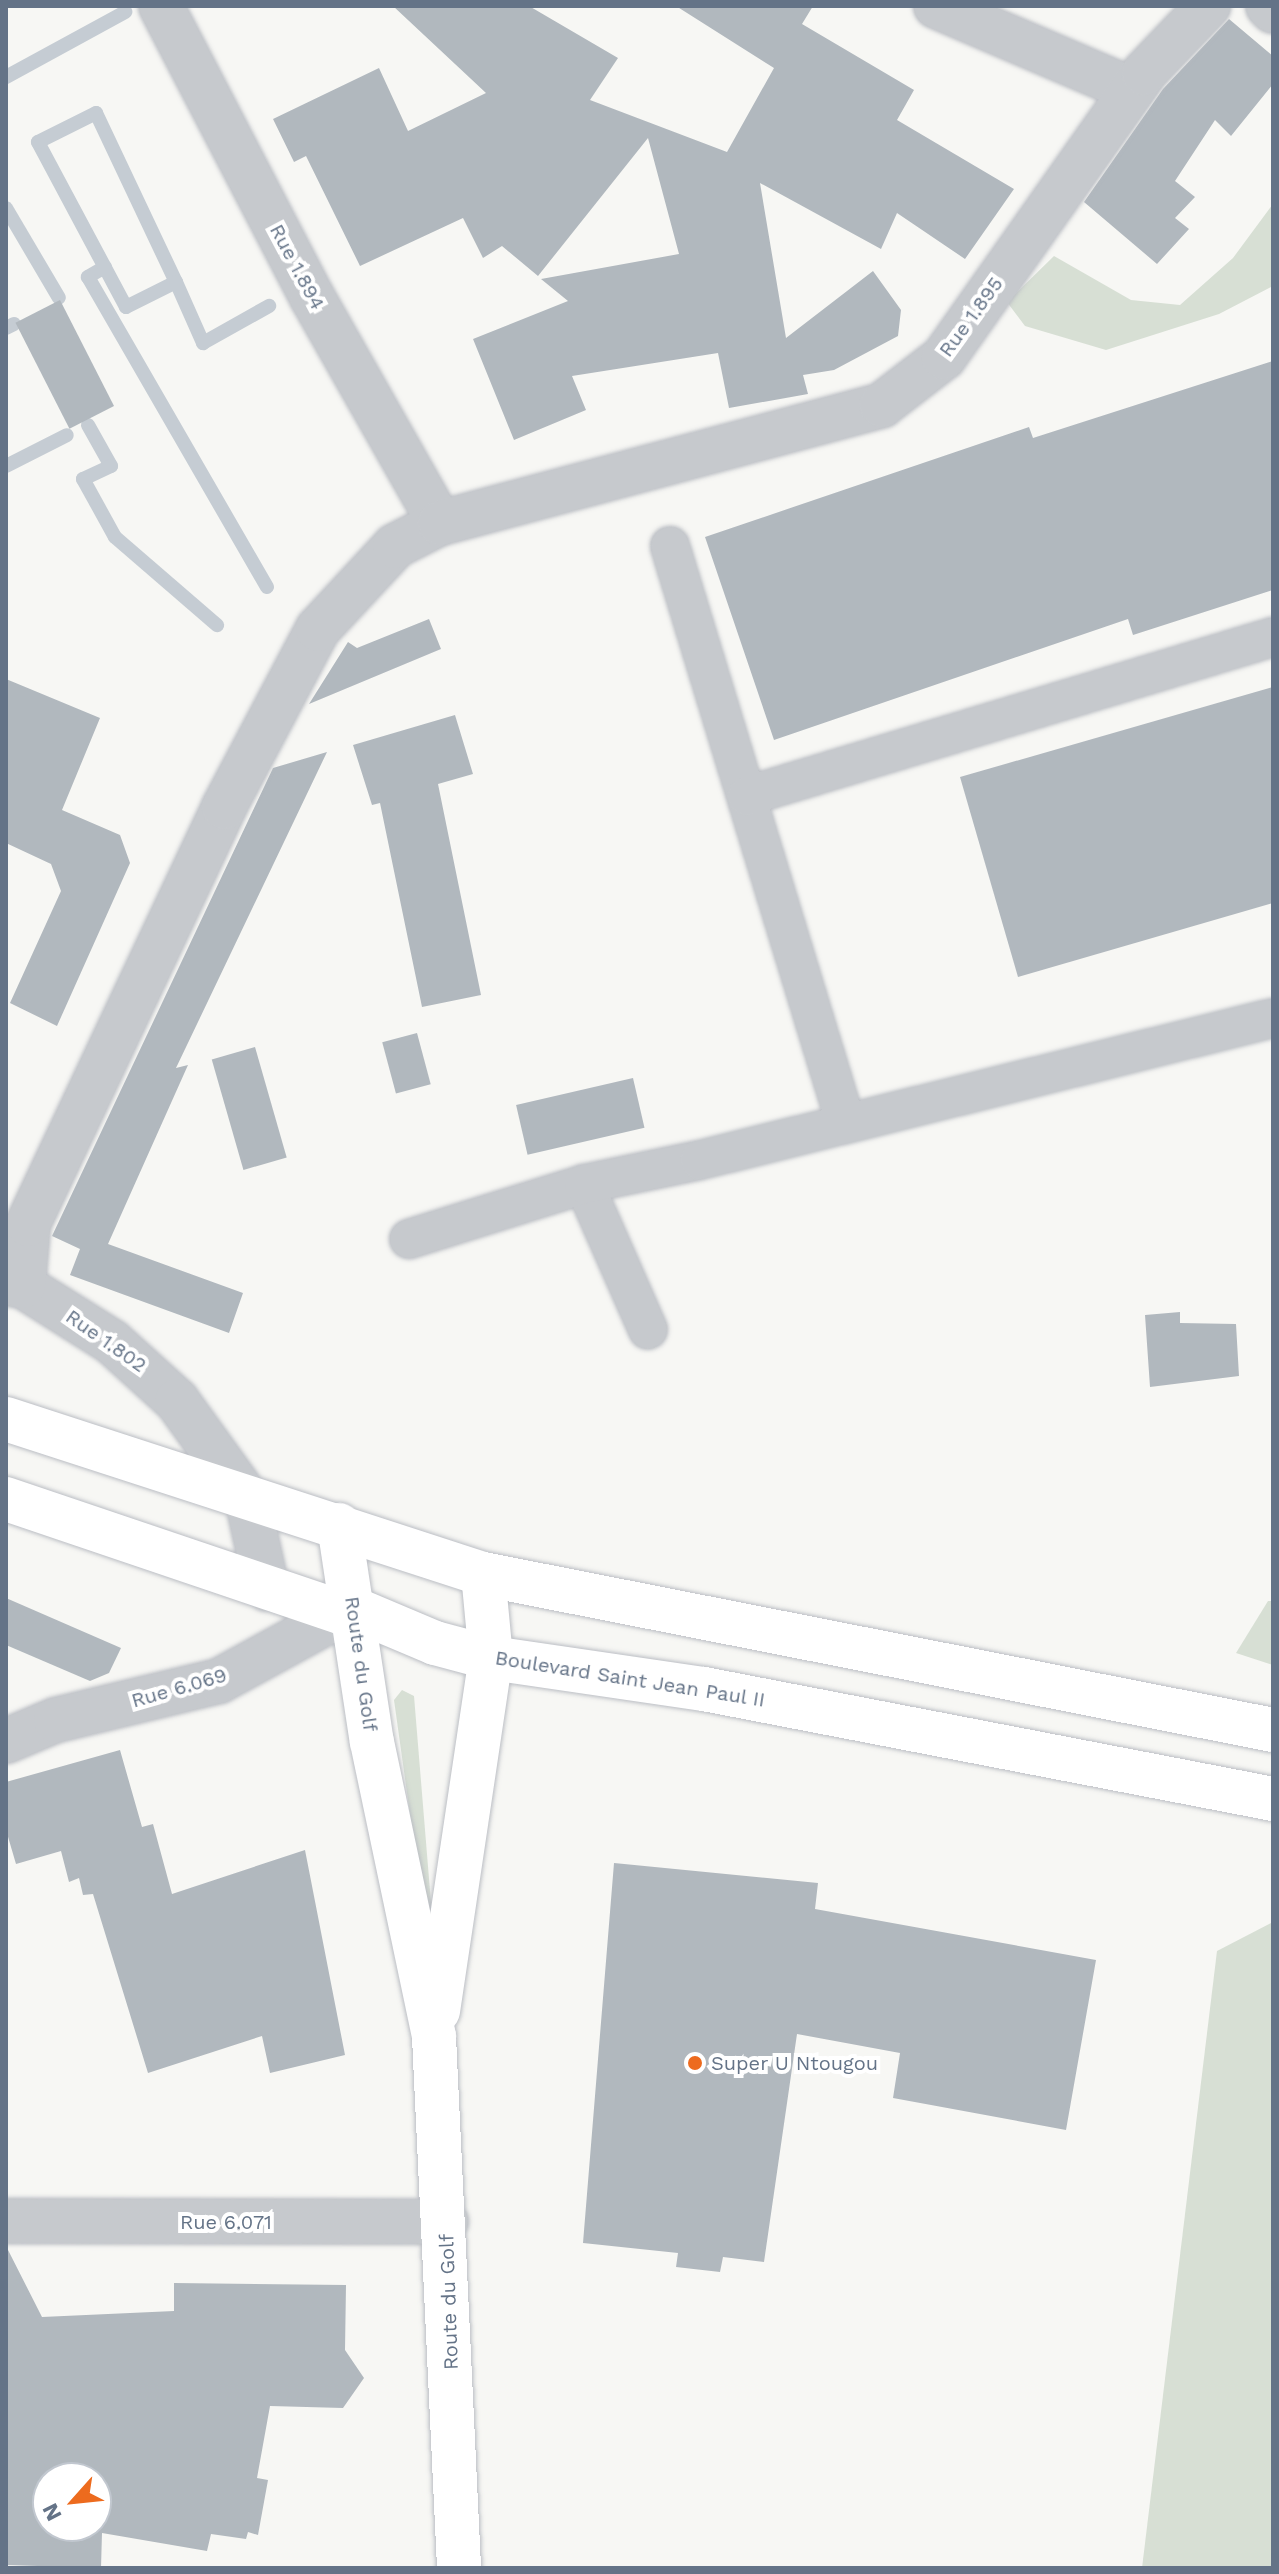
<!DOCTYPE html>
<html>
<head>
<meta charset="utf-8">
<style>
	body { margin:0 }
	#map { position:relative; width:1279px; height:2574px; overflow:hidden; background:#f7f7f4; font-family:"Work Sans",sans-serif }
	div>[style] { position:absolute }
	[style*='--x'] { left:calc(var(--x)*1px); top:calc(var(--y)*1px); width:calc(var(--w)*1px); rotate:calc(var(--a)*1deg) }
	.green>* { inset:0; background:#d7dfd4 }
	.stream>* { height:14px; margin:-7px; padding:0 7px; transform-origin:7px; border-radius:7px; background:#c5ccd3 }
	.building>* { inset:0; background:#b1b8be; transform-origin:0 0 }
	.roads { filter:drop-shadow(0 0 2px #bbbec4) drop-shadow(0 0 2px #bbbec4) }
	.pedestrian>* { height:38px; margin:-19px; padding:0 19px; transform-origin:19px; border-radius:19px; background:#c6c9cd }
	.minor>* { height:44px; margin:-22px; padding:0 22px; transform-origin:22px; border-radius:22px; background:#c6c9cd }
	.secondary>* { height:44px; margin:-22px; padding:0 22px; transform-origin:22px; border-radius:22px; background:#fff }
	.dots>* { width:22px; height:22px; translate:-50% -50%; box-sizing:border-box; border:4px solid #fff; border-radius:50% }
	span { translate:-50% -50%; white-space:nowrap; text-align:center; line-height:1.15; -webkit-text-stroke:8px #fff; paint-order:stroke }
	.street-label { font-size:20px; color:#647387 }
	.poi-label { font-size:20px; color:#647387 }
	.left { translate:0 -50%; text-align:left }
	.frame { position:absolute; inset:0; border:8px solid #647387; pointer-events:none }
	.north { position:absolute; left:32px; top:2462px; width:80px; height:80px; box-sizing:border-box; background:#fff; border:2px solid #c1c7cf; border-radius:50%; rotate:243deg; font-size:22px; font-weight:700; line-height:32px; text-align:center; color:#647387 }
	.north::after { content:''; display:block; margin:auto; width:28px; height:36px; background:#ed6b1e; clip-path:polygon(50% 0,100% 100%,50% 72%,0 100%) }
</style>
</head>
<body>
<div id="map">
	<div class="green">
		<div style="clip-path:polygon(1273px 204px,1273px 286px,1219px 314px,1106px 350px,1025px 326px,1007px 302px,1054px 256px,1131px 300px,1180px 305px,1233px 258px)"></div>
		<div style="clip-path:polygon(1268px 1601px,1273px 1601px,1273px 1665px,1236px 1653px)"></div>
		<div style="clip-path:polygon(402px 1690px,414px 1696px,432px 1915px,424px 1914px,394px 1700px)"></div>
		<div style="clip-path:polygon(1273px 1922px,1273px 2568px,1142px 2568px,1217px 1951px)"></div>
	</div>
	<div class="stream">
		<div style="--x:6;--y:77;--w:136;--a:-28.6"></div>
		<div style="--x:6;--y:208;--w:104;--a:59.5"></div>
		<div style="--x:105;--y:267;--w:20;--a:150"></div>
		<div style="--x:88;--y:277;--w:358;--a:60"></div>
		<div style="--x:176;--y:282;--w:56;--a:153.4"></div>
		<div style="--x:126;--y:307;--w:187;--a:-118.1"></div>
		<div style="--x:38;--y:142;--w:65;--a:-26.6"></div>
		<div style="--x:96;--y:113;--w:187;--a:64.7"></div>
		<div style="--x:176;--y:282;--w:67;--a:66.1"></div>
		<div style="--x:203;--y:343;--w:76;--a:-29.3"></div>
		<div style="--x:6;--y:328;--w:9;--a:-27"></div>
		<div style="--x:88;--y:425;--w:47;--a:60.7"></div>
		<div style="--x:111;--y:466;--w:31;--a:155"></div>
		<div style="--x:83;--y:479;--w:66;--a:61.1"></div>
		<div style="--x:115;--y:537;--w:135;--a:40.8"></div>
		<div style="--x:6;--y:466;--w:68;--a:-26.9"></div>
	</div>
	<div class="building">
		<div style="clip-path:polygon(393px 6px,529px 6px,618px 58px,590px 100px,727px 152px,774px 68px,676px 6px,813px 6px,802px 24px,914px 90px,897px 120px,1014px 189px,965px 259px,897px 213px,881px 249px,760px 183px,786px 338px,873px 271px,901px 310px,898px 336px,834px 370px,803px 375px,808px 394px,729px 408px,718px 353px,572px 376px,586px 410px,514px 440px,473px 339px,568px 301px,541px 279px,679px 254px,648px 138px,538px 276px,502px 246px,483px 258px,463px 218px,360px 266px,306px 156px,294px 162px,273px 119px,379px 68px,408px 131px,486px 93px)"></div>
		<div style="clip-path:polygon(1229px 19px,1273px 56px,1273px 84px,1231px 136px,1215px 120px,1175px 181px,1195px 197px,1175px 218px,1189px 229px,1157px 264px,1084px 202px,1163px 89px)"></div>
		<div style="left:60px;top:300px;width:119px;height:50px;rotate:63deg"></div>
		<div style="clip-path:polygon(1273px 361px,1273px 590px,1133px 635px,1128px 619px,774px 740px,705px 537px,1029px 427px,1033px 438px)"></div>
		<div style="clip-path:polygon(429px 619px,441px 649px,309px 704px,348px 642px,357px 648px)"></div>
		<div style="clip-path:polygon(6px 679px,100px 718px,62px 810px,120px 835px,130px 863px,57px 1026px,10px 1003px,61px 891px,51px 864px,6px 843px)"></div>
		<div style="clip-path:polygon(1273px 687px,1273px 903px,1018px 977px,960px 777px)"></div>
		<div style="clip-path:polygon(455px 715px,473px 774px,438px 784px,481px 995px,422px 1007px,380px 803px,372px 805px,353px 745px)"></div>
		<div style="clip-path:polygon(327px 752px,176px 1068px,188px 1065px,108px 1244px,243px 1293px,229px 1333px,70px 1275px,80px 1249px,52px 1236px,273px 768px)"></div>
		<div style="left:417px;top:1033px;width:53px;height:36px;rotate:75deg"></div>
		<div style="left:255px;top:1047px;width:115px;height:45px;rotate:74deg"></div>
		<div style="left:633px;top:1078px;width:51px;height:120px;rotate:77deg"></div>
		<div style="clip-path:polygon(1180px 1312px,1180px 1323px,1236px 1324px,1239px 1376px,1150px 1387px,1145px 1315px)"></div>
		<div style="clip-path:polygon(6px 1598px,121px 1648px,109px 1673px,90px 1681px,6px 1645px)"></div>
		<div style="clip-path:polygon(120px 1750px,142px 1827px,153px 1824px,172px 1894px,305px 1850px,345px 2055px,270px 2073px,262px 2036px,148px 2073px,93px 1894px,83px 1895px,79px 1878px,69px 1882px,61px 1851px,16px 1864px,6px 1830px,6px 1782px)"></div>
		<div style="clip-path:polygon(614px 1863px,818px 1883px,815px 1909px,1096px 1960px,1066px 2130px,893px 2098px,900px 2053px,797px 2034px,764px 2262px,723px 2257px,720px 2272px,676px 2267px,678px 2253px,583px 2243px)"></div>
		<div style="clip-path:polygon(evenodd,6px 2246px,42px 2317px,174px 2311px,174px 2283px,346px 2285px,345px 2350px,364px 2378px,343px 2408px,270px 2406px,257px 2478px,268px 2480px,258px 2535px,248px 2532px,246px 2539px,211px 2534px,207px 2551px,102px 2533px,101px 2568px,6px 2565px,6px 2246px,48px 2478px,96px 2478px,96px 2526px,48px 2526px,48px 2478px)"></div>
	</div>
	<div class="roads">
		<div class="pedestrian">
			<div style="--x:670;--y:546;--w:604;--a:73.06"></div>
			<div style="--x:747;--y:796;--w:550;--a:-16.82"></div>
			<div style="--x:584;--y:1184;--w:159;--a:66.3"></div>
			<div style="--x:409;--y:1239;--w:183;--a:-17.4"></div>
			<div style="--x:584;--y:1184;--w:118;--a:-11.7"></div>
			<div style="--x:700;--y:1160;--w:590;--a:-13.92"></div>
		</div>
		<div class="minor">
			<div style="--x:161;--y:6;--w:328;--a:62.6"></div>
			<div style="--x:312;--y:297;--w:260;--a:60.5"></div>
			<div style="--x:936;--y:6;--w:213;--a:23.2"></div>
			<div style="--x:1268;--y:6;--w:7;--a:45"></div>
			<div style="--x:6;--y:1283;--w:17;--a:10"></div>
			<div style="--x:23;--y:1286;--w:105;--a:32.2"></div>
			<div style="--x:112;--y:1342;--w:88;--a:42.2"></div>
			<div style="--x:177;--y:1401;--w:120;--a:54.2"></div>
			<div style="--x:247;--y:1498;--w:93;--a:77.6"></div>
			<div style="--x:23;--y:1286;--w:62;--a:-85.4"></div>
			<div style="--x:28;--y:1224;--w:461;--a:-64.8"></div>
			<div style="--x:224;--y:807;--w:201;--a:-62.2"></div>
			<div style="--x:318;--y:629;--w:113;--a:-47.1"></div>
			<div style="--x:395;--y:546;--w:51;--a:-27.1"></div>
			<div style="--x:440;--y:523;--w:457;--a:-14.9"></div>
			<div style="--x:882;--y:405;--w:78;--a:-37.7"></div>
			<div style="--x:944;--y:357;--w:347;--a:-54.8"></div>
			<div style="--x:1144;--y:73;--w:93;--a:-46.3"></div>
			<div style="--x:6;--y:1741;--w:54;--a:-22.8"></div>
			<div style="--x:56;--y:1720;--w:168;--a:-13.5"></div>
			<div style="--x:219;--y:1681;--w:141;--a:-28.7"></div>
			<div style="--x:6;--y:2221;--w:440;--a:0.1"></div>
		</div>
		<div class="secondary">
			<div style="--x:6;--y:1419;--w:502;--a:18"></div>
			<div style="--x:483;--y:1574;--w:805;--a:11.17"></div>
			<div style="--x:6;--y:1499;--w:356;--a:18.7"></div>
			<div style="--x:343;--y:1613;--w:10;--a:-29"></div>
			<div style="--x:352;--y:1608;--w:90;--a:22.9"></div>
			<div style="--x:435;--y:1643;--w:58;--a:15"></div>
			<div style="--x:491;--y:1658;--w:215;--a:8.3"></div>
			<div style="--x:704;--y:1689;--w:580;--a:10.94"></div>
			<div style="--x:339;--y:1525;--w:219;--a:81.4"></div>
			<div style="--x:372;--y:1742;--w:301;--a:78.1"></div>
			<div style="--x:434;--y:2037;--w:532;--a:87.3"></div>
			<div style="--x:438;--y:2011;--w:357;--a:-81.5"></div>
			<div style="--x:491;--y:1658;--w:84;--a:-95.4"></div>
		</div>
	</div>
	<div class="dots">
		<div style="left:695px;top:2063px;background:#ed6b1e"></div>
	</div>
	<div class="street-label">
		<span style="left:297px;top:267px;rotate:62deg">Rue 1.894</span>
		<span style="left:971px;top:317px;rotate:-54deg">Rue 1.895</span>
		<span style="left:106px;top:1341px;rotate:35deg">Rue 1.802</span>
		<span style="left:361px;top:1664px;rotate:82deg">Route du Golf</span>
		<span style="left:630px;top:1679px;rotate:9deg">Boulevard Saint Jean Paul II</span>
		<span style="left:179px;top:1688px;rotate:-16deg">Rue 6.069</span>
		<span style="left:226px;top:2222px">Rue 6.071</span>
		<span style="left:449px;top:2302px;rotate:-92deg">Route du Golf</span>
	</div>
	<div class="poi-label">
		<span class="left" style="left:711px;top:2063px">Super U Ntougou</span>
	</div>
	<div class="frame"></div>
	<div class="north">N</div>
</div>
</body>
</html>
